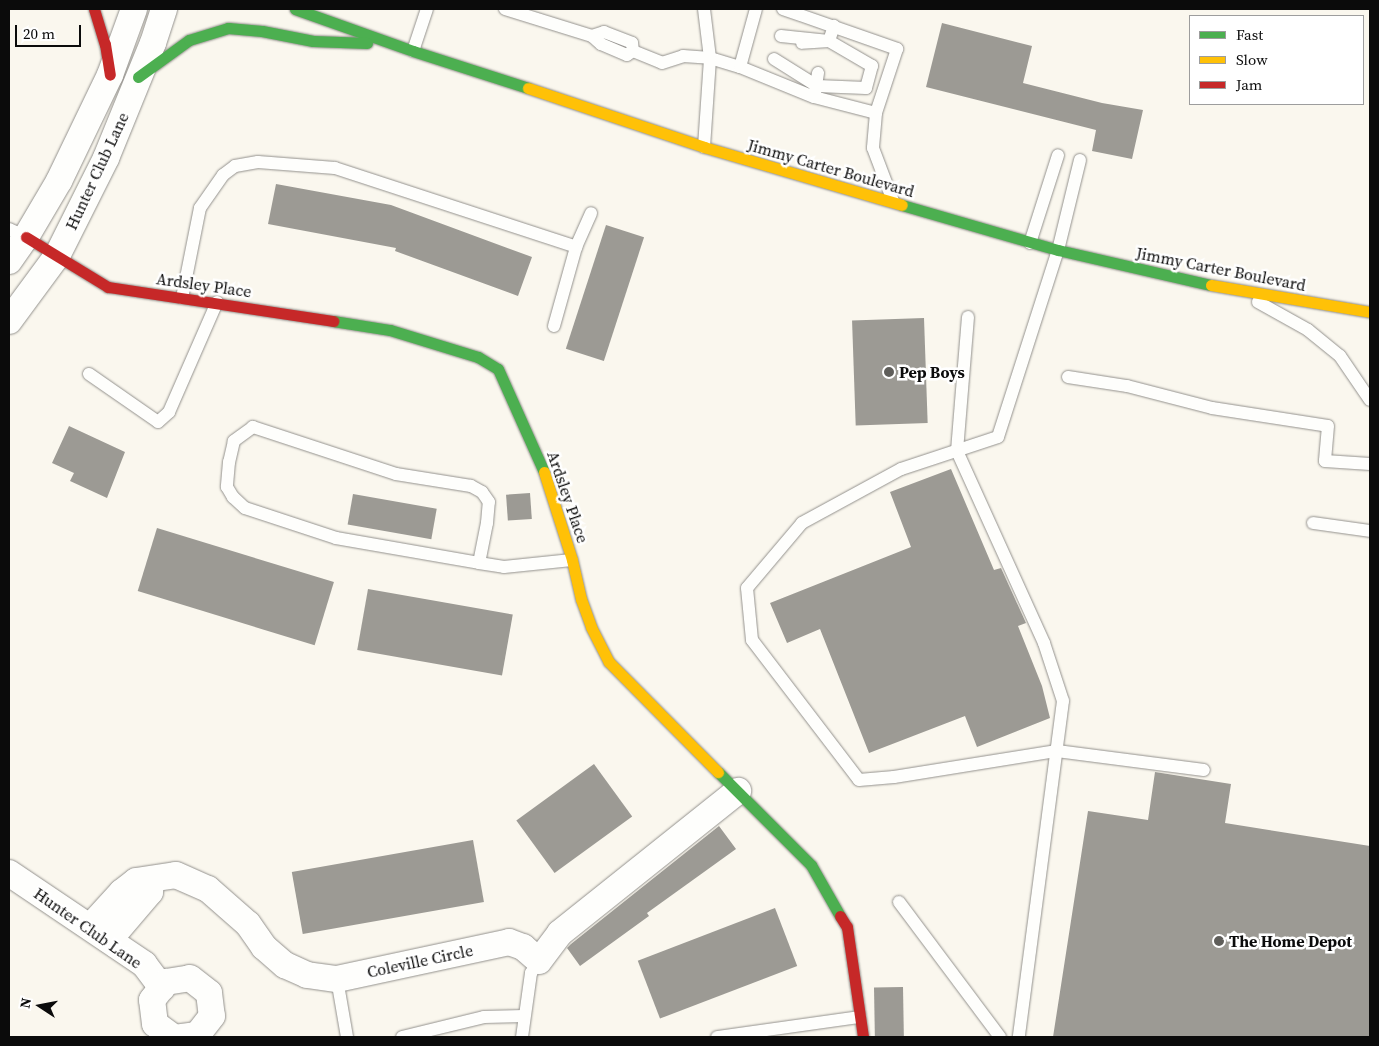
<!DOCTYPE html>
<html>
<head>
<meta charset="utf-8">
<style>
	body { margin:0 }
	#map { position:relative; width:1379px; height:1046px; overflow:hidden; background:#faf7ee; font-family:"Source Serif 4",serif }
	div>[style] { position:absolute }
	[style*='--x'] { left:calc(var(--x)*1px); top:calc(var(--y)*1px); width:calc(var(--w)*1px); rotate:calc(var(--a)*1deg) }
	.building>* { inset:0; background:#9c9a94; transform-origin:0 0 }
	.roads { filter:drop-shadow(0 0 1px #93918d) drop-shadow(0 0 1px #93918d) }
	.lane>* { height:12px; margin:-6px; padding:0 6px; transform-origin:6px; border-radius:6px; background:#fefefc }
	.street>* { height:26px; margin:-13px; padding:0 13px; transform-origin:13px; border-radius:13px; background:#fefefc }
	.fast>* { height:11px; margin:-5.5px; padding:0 5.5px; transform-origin:5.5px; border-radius:5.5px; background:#4caf50 }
	.slow>* { height:11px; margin:-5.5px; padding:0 5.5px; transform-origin:5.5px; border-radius:5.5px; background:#ffc107 }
	.jam>* { height:11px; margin:-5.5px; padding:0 5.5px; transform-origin:5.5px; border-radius:5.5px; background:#c62828 }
	.dots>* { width:14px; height:14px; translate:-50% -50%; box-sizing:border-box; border:2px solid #fff; border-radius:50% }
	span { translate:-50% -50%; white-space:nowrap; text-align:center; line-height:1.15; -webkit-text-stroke:5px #fff; paint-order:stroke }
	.street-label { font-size:16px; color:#0b0b0b }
	.poi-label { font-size:16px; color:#0b0b0b; font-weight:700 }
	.left { translate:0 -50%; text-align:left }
	.frame { position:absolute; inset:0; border:10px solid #0b0b0b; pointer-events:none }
	.legend { position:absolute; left:1189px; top:15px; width:175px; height:90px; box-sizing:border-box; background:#fff; border:1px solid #9d9d9d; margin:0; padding:6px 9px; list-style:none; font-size:15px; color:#0b0b0b }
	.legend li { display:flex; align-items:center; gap:10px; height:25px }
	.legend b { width:25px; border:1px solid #9d9d9d }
	.north { position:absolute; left:15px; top:981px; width:50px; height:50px; -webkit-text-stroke:4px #fff; paint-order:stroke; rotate:281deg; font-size:14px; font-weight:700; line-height:20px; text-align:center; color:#0b0b0b }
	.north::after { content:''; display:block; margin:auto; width:18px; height:22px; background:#0b0b0b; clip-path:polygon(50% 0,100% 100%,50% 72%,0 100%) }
	.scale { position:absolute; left:15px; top:25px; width:66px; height:22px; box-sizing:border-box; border:2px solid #0b0b0b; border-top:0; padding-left:6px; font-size:15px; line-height:18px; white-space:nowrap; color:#0b0b0b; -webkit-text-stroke:4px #fff; paint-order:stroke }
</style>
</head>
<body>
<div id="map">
	<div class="building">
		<div style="clip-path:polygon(942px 23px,1032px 46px,1023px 83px,1102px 103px,1143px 110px,1132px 159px,1092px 151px,1096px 130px,926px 87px)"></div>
		<div style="clip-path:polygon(276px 184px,391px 205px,532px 257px,518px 296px,395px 251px,396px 248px,268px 224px)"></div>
		<div style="left:606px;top:225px;width:40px;height:130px;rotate:18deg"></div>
		<div style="left:924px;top:318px;width:105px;height:72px;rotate:88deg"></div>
		<div style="clip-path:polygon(69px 426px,125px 452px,107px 498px,70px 481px,74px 473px,52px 463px)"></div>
		<div style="clip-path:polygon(951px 469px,994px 570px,1001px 568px,1026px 623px,1018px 626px,1042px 686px,1050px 718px,977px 747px,965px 716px,869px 753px,820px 629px,787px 643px,770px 603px,911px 547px,890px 492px)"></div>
		<div style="left:530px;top:493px;width:26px;height:24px;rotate:86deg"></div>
		<div style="left:353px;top:494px;width:85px;height:31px;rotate:10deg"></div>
		<div style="left:157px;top:528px;width:185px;height:66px;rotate:17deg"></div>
		<div style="left:368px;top:589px;width:147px;height:62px;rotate:10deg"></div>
		<div style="left:594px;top:764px;width:65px;height:96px;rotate:54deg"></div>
		<div style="clip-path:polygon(1155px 772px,1231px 784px,1225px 823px,1370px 846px,1370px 1037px,1053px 1037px,1088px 811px,1148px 820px)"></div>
		<div style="clip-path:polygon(719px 826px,736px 849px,647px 913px,649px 916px,580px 966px,567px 948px,571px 944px)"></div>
		<div style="left:473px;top:840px;width:63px;height:184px;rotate:80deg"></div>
		<div style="left:775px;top:908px;width:62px;height:147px;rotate:69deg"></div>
		<div style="left:903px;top:987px;width:50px;height:29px;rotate:89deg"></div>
	</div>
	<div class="roads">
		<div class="lane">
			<div style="--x:505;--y:9;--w:91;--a:17.2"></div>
			<div style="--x:592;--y:36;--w:12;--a:42"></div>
			<div style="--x:601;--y:44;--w:28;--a:23"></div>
			<div style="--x:627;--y:55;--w:7;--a:-34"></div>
			<div style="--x:783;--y:9;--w:121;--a:19.3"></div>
			<div style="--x:897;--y:49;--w:67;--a:108.2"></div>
			<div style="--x:876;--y:113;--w:35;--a:95"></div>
			<div style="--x:873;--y:148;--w:57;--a:69.3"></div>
			<div style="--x:592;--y:36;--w:13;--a:-18"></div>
			<div style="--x:604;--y:32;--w:30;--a:21"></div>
			<div style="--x:632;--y:43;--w:8;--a:83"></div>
			<div style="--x:781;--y:36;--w:48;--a:5.9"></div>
			<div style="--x:829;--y:41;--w:27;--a:176"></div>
			<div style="--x:413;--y:51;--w:44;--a:-71.6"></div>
			<div style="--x:633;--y:51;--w:31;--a:22"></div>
			<div style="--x:662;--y:63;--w:22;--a:-18"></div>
			<div style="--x:683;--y:56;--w:27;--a:4"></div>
			<div style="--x:710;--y:58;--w:31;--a:17"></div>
			<div style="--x:740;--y:67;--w:80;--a:22.1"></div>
			<div style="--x:774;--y:59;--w:51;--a:32.1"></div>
			<div style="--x:817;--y:86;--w:49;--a:2.3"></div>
			<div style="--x:866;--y:88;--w:23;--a:-75"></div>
			<div style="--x:872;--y:66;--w:50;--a:-149.8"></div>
			<div style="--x:829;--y:41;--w:16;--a:-72"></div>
			<div style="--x:740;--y:67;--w:60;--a:-74.6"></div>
			<div style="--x:818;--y:73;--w:24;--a:99"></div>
			<div style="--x:814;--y:97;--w:64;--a:14.5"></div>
			<div style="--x:704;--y:147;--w:89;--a:-86.1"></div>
			<div style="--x:710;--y:58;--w:49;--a:-97"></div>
			<div style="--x:1080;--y:160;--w:93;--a:103.7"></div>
			<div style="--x:1058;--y:250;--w:196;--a:107.8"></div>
			<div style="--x:998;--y:437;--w:102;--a:161.7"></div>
			<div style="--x:901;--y:469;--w:113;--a:151.4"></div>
			<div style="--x:802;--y:523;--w:85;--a:130.2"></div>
			<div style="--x:747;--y:588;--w:52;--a:84.5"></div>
			<div style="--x:752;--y:640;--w:176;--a:52.6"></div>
			<div style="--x:859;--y:780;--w:35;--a:-5"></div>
			<div style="--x:894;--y:777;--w:165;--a:-9.1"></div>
			<div style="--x:1057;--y:751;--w:148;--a:7.4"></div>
			<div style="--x:9;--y:229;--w:19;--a:25"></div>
			<div style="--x:1030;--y:243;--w:92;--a:-72.3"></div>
			<div style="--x:182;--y:298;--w:92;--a:-78.7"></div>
			<div style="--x:200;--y:208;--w:40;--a:-55.1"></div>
			<div style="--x:223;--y:175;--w:15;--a:-37"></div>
			<div style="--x:235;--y:166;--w:23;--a:-10"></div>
			<div style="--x:258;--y:162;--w:77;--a:4.5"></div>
			<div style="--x:335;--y:168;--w:254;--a:18.1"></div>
			<div style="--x:1258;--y:302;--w:57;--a:29.2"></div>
			<div style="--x:1308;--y:330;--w:41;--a:39.1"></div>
			<div style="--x:1340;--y:356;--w:53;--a:55.7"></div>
			<div style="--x:968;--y:317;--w:134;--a:94.7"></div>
			<div style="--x:957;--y:451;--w:211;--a:65.6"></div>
			<div style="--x:1044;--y:643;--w:61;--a:71.9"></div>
			<div style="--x:1063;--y:701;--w:339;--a:97.5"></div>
			<div style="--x:554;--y:326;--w:82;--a:-74.4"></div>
			<div style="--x:576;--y:247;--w:37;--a:-66"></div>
			<div style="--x:89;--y:374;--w:84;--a:34.8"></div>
			<div style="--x:158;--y:422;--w:15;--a:-42"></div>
			<div style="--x:169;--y:412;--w:120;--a:-66.4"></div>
			<div style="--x:1068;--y:377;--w:60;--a:8.7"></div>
			<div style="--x:1127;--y:386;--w:88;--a:14.5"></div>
			<div style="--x:1212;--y:408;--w:117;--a:8.8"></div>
			<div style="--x:1328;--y:426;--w:35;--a:95"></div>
			<div style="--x:1325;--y:461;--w:45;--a:3.8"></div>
			<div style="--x:1313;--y:523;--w:58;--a:8"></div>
			<div style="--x:479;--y:563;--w:41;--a:-78.7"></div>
			<div style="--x:487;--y:523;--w:21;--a:-85"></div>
			<div style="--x:489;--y:502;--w:12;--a:-125"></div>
			<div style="--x:482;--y:492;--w:13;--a:-151"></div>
			<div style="--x:471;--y:486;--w:76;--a:-170.9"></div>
			<div style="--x:396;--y:474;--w:151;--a:-161.8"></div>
			<div style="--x:253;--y:427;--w:24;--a:144"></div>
			<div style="--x:234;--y:441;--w:22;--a:103"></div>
			<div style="--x:229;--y:462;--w:25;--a:95"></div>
			<div style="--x:227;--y:487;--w:12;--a:59"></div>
			<div style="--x:233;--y:497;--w:16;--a:43"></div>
			<div style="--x:245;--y:508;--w:96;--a:18.2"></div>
			<div style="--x:336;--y:538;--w:145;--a:9.9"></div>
			<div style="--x:479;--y:563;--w:25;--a:9"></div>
			<div style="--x:504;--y:567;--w:68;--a:-5.9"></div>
			<div style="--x:899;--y:902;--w:169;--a:53.2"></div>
			<div style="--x:337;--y:979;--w:59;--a:80.2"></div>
			<div style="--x:402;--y:1037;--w:84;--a:-13.7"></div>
			<div style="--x:484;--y:1017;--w:40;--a:-1.4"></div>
			<div style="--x:522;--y:1037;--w:65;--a:-82"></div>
			<div style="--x:531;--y:973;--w:14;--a:-56"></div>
			<div style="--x:717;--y:1037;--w:144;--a:-8"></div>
		</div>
		<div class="street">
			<div style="--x:9;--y:261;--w:29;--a:-55"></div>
			<div style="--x:26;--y:237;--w:65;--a:-59.5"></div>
			<div style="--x:59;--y:181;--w:118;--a:-64.3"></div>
			<div style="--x:110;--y:75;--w:70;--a:-70"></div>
			<div style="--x:9;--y:321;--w:81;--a:-53.6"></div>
			<div style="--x:57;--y:256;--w:110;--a:-63.4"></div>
			<div style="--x:106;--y:158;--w:124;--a:-67.8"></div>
			<div style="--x:153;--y:43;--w:36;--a:-72"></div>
			<div style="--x:9;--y:873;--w:163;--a:34"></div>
			<div style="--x:144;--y:964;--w:30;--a:53"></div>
			<div style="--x:90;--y:927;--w:47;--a:-47.6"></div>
			<div style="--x:122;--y:892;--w:18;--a:-38"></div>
			<div style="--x:136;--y:881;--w:40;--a:-8.5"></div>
			<div style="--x:176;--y:875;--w:35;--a:24"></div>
			<div style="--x:208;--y:889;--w:53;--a:41.2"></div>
			<div style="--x:248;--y:924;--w:28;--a:55"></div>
			<div style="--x:264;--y:947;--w:28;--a:41"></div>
			<div style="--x:285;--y:965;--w:24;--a:24"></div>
			<div style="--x:307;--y:975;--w:30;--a:8"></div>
			<div style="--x:337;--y:979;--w:176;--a:-12.1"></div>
			<div style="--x:509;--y:942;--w:15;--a:20"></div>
			<div style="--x:523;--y:947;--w:21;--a:41"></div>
			<div style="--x:539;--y:961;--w:35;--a:-53"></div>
			<div style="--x:560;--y:933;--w:228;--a:-38.6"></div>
			<div style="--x:109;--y:940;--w:63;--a:-49.5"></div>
			<div style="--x:150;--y:892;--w:11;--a:-85"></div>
			<div style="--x:173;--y:1037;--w:22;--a:-144"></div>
			<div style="--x:155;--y:1024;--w:24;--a:-97"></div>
			<div style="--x:152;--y:1000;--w:23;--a:-52"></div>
			<div style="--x:166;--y:982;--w:24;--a:-9"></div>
			<div style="--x:190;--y:978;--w:24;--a:38"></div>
			<div style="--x:209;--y:993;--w:23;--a:83"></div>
			<div style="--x:212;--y:1016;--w:24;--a:128"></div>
			<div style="--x:197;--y:1035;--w:17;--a:173"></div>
		</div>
		<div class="fast">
			<div style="--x:295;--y:9;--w:125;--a:19.6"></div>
			<div style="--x:413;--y:51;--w:121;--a:17.8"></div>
			<div style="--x:138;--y:77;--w:63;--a:-36"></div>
			<div style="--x:189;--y:40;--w:41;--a:-17.1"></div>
			<div style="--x:228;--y:28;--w:34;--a:5"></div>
			<div style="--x:262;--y:31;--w:52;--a:11.1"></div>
			<div style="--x:313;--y:41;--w:54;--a:2.1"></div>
			<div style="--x:902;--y:205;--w:162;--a:16.1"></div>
			<div style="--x:1058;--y:250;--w:157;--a:12.9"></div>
			<div style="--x:333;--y:321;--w:58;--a:9"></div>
			<div style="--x:390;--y:330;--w:92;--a:17.1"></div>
			<div style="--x:478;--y:357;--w:23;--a:31"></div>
			<div style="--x:498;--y:369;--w:113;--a:65.9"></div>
			<div style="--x:718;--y:772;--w:132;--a:45"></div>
			<div style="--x:811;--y:865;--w:59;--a:60.4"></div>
		</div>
		<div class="slow">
			<div style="--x:528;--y:88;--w:186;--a:18.5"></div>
			<div style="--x:704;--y:147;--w:206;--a:16.3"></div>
			<div style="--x:1211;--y:285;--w:161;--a:9.6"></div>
			<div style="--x:544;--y:472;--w:92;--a:72.3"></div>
			<div style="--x:572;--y:560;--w:40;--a:77"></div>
			<div style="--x:581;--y:599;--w:30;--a:70"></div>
			<div style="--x:591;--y:627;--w:39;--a:63"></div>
			<div style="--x:609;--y:662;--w:155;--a:45.3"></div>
		</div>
		<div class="jam">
			<div style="--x:94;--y:9;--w:37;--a:73"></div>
			<div style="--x:105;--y:44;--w:31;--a:81"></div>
			<div style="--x:26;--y:237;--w:96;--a:31.4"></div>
			<div style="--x:108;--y:287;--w:228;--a:8.6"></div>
			<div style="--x:840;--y:916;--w:13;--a:58"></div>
			<div style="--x:847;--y:927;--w:111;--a:81.7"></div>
		</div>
	</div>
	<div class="dots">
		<div style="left:889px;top:372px;background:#5f5e5a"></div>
		<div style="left:1219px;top:941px;background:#5f5e5a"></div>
	</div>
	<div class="street-label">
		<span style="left:831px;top:168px;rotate:16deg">Jimmy Carter Boulevard</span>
		<span style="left:97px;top:171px;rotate:-65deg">Hunter Club Lane</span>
		<span style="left:1221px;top:269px;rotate:11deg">Jimmy Carter Boulevard</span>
		<span style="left:204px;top:285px;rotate:8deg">Ardsley Place</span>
		<span style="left:568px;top:497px;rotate:71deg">Ardsley Place</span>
		<span style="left:88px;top:928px;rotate:35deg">Hunter Club Lane</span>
		<span style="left:420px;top:961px;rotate:-12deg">Coleville Circle</span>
	</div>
	<div class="poi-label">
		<span class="left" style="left:899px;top:372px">Pep Boys</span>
		<span class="left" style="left:1229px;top:941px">The Home Depot</span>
	</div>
	<div class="frame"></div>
	<ul class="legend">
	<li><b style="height:6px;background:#4caf50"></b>Fast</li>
	<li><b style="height:6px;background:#ffc107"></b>Slow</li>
	<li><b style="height:6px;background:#c62828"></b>Jam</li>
	</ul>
	<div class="north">N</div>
	<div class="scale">20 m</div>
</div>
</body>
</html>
